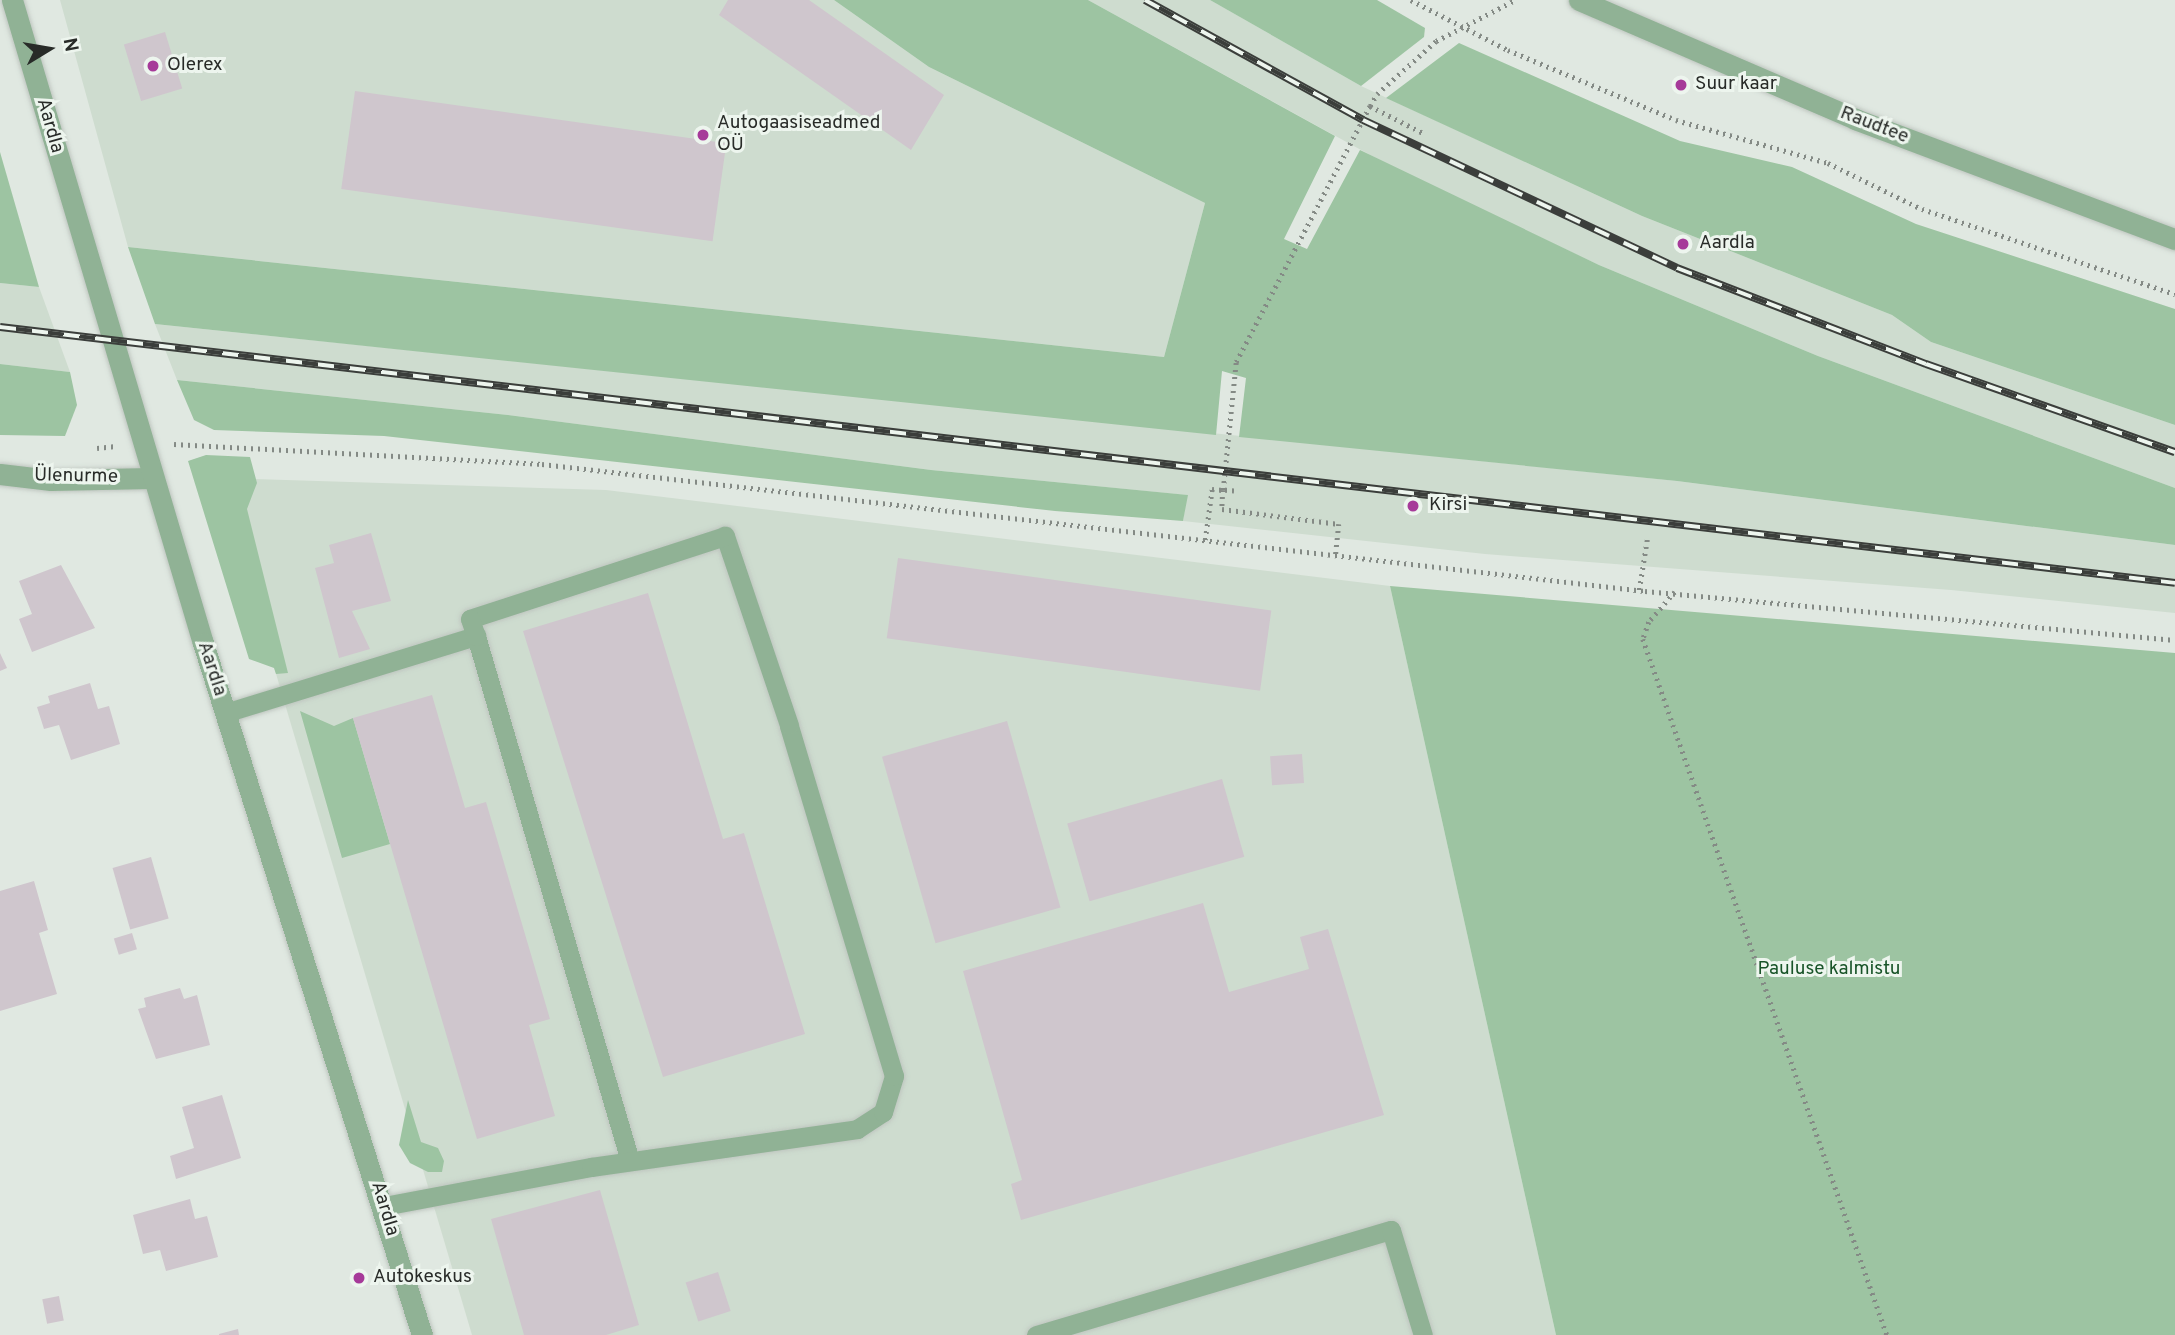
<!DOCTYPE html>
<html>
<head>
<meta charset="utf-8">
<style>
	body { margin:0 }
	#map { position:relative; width:2175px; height:1335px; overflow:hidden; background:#e0e8e1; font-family:Overpass,sans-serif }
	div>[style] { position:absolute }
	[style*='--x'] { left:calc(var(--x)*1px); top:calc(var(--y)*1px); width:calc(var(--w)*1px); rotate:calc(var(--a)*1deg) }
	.built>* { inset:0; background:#cedccf }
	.green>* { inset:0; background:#9dc4a2 }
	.building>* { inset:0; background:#cfc6cd; transform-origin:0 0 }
	.path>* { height:4.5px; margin-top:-2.25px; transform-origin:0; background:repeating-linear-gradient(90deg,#848a85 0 2px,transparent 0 7px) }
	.roads { filter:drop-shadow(0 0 2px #bfc6c0) drop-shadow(0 0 2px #bfc6c0) }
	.service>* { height:19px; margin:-9.5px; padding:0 9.5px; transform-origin:9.5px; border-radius:9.5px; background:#90b295 }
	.minor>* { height:21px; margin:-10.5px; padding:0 10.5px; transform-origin:10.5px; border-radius:10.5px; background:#90b295 }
	.tertiary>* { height:21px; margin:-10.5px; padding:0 10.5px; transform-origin:10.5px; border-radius:10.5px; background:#90b295 }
	.rail>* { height:8px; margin-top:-4px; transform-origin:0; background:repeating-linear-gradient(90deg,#edf5ee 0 16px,#3b3e3b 0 32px); box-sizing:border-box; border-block:2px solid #3b3e3b }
	.dots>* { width:19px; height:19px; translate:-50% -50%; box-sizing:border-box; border:4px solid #edf5ee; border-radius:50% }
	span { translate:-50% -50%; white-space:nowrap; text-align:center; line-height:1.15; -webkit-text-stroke:6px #edf5ee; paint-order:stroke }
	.poi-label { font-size:19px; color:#282b28 }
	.left { translate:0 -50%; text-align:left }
	.street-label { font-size:19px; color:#282b28 }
	.park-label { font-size:19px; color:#185428 }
	.north { position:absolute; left:14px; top:14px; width:70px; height:70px; -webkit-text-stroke:5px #edf5ee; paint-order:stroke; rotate:79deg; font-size:19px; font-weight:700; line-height:28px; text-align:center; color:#282b28 }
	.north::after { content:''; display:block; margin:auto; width:24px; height:32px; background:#282b28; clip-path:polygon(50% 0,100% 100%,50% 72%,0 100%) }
</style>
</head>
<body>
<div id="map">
	<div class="built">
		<div style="clip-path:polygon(60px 0,834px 0,929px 67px,1205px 203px,1164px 357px,128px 247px)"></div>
		<div style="clip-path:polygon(1088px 0,1210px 0,1361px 86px,1642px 216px,1892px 315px,1931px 342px,2175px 425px,2175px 488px,1818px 356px,1599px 265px,1403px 173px)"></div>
		<div style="clip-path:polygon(0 283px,39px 287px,70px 372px,0 364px)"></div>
		<div style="clip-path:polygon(155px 324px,1677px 481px,2175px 545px,2175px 613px,1951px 590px,1485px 554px,1183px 521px,1187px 495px,931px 470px,508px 415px,177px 380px)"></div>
		<div style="clip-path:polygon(218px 478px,606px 490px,1390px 586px,1556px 1335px,472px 1335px)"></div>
	</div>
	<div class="green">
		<div style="clip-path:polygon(834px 0,1088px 0,1335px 136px,1284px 239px,1307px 249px,1360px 150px,1599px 265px,1818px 356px,2175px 488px,2175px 545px,1677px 481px,1239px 437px,1246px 378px,1222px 371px,1216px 435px,155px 324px,128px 247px,1164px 357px,1205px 203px,929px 67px)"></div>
		<div style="clip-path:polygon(1210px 0,1377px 0,1425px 28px,1424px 37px,1361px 86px)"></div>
		<div style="clip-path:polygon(1459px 43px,1680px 141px,1792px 167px,1916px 224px,2175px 309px,2175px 425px,1931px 342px,1892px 315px,1642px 216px,1386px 98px)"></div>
		<div style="clip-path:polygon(0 152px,39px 287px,0 283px)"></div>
		<div style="clip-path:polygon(0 364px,70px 372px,77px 405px,65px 436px,0 435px)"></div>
		<div style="clip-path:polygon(177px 380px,508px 415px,931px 470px,1188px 495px,1183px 521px,1055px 511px,384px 436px,214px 430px,194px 420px)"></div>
		<div style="clip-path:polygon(206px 455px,250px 457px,257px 483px,247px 509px,288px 673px,276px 674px,274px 668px,249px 659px,188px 461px)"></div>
		<div style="clip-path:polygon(1390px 586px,2175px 653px,2175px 1335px,1556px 1335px)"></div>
		<div style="clip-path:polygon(300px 711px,334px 726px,353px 718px,390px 844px,342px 858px)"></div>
		<div style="clip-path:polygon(408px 1100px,421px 1142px,438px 1148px,444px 1161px,442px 1172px,428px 1172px,410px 1163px,399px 1145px)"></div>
	</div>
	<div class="building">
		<div style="clip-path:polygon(728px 0,809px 0,944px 95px,911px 150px,719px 15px)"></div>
		<div style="left:165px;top:32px;width:59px;height:43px;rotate:73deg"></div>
		<div style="left:355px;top:91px;width:375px;height:99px;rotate:8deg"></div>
		<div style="clip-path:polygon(371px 533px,391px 601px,352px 611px,370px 649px,339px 658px,315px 568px,334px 563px,329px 545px)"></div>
		<div style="left:898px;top:558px;width:377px;height:81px;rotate:8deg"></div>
		<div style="clip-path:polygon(61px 565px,95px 628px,32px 652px,19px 619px,32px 614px,19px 581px)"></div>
		<div style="clip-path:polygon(648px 593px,723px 839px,744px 833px,805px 1034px,663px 1077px,523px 631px)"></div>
		<div style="clip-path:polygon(0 653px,7px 668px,0 671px)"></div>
		<div style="clip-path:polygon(90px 683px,98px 709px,109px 706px,120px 744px,71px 760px,59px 725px,44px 729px,37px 707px,50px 703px,48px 696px)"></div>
		<div style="clip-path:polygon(432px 695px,465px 808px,486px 802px,550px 1019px,529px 1025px,555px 1116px,477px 1139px,353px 718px)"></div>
		<div style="left:1007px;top:721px;width:194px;height:130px;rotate:74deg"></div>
		<div style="left:1302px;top:754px;width:29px;height:32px;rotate:86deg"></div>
		<div style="left:1222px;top:779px;width:81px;height:161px;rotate:74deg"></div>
		<div style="left:151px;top:857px;width:64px;height:40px;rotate:74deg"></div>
		<div style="clip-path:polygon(34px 881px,48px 930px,39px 933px,57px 994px,0 1011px,0 891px)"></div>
		<div style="clip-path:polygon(1203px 903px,1229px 992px,1309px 969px,1300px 937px,1328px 929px,1384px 1115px,1021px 1220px,1011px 1184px,1022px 1180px,963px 971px)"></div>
		<div style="left:132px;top:933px;width:17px;height:19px;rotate:73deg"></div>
		<div style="clip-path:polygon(180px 988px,184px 999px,197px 995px,210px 1045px,156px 1059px,138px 1009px,146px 1007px,144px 998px)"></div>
		<div style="clip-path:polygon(222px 1095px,241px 1158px,176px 1179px,170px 1156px,194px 1148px,182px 1107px)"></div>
		<div style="clip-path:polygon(600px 1190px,639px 1325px,606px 1335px,524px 1335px,491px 1219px)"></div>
		<div style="clip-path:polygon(190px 1199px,195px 1219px,207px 1216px,218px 1257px,166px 1271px,160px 1250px,143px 1254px,133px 1215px)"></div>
		<div style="left:718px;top:1272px;width:41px;height:34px;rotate:72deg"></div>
		<div style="left:59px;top:1296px;width:25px;height:17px;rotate:79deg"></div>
		<div style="clip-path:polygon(238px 1329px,239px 1335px,219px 1335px,219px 1334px)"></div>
	</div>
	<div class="path">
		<div style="--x:1411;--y:0;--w:109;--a:27.3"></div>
		<div style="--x:1508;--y:50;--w:182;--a:22.6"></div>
		<div style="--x:1676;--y:120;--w:158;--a:15.8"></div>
		<div style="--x:1828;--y:163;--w:105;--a:26.1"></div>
		<div style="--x:1922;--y:209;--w:267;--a:18.6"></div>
		<div style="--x:1370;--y:106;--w:59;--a:27"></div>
		<div style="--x:174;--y:444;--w:369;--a:3.1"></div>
		<div style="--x:542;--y:464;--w:1110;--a:6.57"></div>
		<div style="--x:1645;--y:591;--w:532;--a:5.28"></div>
		<div style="--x:97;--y:448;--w:19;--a:-6"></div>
		<div style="--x:1234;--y:491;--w:11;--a:-175"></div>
		<div style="--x:1223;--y:490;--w:19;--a:93"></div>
		<div style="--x:1222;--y:509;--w:118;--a:7.3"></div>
		<div style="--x:1339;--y:524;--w:31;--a:96"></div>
		<div style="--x:1205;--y:540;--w:51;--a:-82.2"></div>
		<div style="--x:1212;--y:489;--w:11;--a:5"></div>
		<div style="--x:1223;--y:490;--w:129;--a:-84.2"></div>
		<div style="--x:1236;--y:362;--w:289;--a:-62.4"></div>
		<div style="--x:1370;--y:106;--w:14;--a:-60"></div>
		<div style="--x:1377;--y:94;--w:79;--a:-41.9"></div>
		<div style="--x:1436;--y:41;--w:89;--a:-27.4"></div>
		<div style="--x:1639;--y:590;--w:51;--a:-80.9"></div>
		<div style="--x:1675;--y:592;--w:40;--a:131"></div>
		<div style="--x:1649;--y:622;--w:18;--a:109"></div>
		<div style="--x:1643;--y:639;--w:738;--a:70.68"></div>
	</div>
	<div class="roads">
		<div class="service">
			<div style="--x:225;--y:713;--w:263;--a:-17.1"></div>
			<div style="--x:476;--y:636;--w:547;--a:73.65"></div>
			<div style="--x:384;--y:1206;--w:211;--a:-10.7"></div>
			<div style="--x:591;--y:1167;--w:269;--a:-8.1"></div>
			<div style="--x:857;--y:1129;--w:31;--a:-33"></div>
			<div style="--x:883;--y:1112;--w:38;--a:-73"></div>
			<div style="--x:894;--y:1076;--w:366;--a:-106.7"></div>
			<div style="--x:789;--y:725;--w:200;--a:-108.7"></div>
			<div style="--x:725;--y:536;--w:268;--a:162"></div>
			<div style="--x:470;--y:619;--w:18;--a:71"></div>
			<div style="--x:1036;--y:1335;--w:370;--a:-16.5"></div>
			<div style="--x:1391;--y:1230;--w:110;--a:73.1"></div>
		</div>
		<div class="minor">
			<div style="--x:1579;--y:0;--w:301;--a:23.3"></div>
			<div style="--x:1855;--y:119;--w:342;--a:20.6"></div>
			<div style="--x:0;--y:474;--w:51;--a:6.7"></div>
			<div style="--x:51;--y:480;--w:101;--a:-1.1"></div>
		</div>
		<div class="tertiary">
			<div style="--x:12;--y:0;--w:671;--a:73.46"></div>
			<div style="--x:203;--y:643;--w:726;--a:72.44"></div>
		</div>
	</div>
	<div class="rail">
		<div style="--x:1145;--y:0;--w:249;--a:28.8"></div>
		<div style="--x:1363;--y:120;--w:347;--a:25.2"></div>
		<div style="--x:1677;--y:268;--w:267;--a:21.1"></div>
		<div style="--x:1926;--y:364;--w:264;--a:19.5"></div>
		<div style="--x:0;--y:327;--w:2190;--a:6.71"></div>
	</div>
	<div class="dots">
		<div style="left:153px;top:66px;background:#a63a99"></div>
		<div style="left:1681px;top:85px;background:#a63a99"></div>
		<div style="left:703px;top:135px;background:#a63a99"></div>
		<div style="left:1683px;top:244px;background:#a63a99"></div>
		<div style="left:1413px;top:506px;background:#a63a99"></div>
		<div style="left:359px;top:1278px;background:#a63a99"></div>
	</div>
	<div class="poi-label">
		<span class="left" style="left:167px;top:66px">Olerex</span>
		<span class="left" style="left:1695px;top:85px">Suur kaar</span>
		<span class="left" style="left:717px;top:135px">Autogaasiseadmed<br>OÜ</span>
		<span class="left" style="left:1699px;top:244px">Aardla</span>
		<span class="left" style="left:1429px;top:506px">Kirsi</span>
		<span class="left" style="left:373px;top:1278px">Autokeskus</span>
	</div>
	<div class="street-label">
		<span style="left:49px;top:126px;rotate:74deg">Aardla</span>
		<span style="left:1874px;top:126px;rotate:21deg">Raudtee</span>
		<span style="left:76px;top:477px;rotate:1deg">Ülenurme</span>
		<span style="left:211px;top:669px;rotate:72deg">Aardla</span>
		<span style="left:384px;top:1209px;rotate:73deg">Aardla</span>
	</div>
	<div class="park-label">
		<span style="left:1829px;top:970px">Pauluse kalmistu</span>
	</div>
	<div class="north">N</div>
</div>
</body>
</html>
